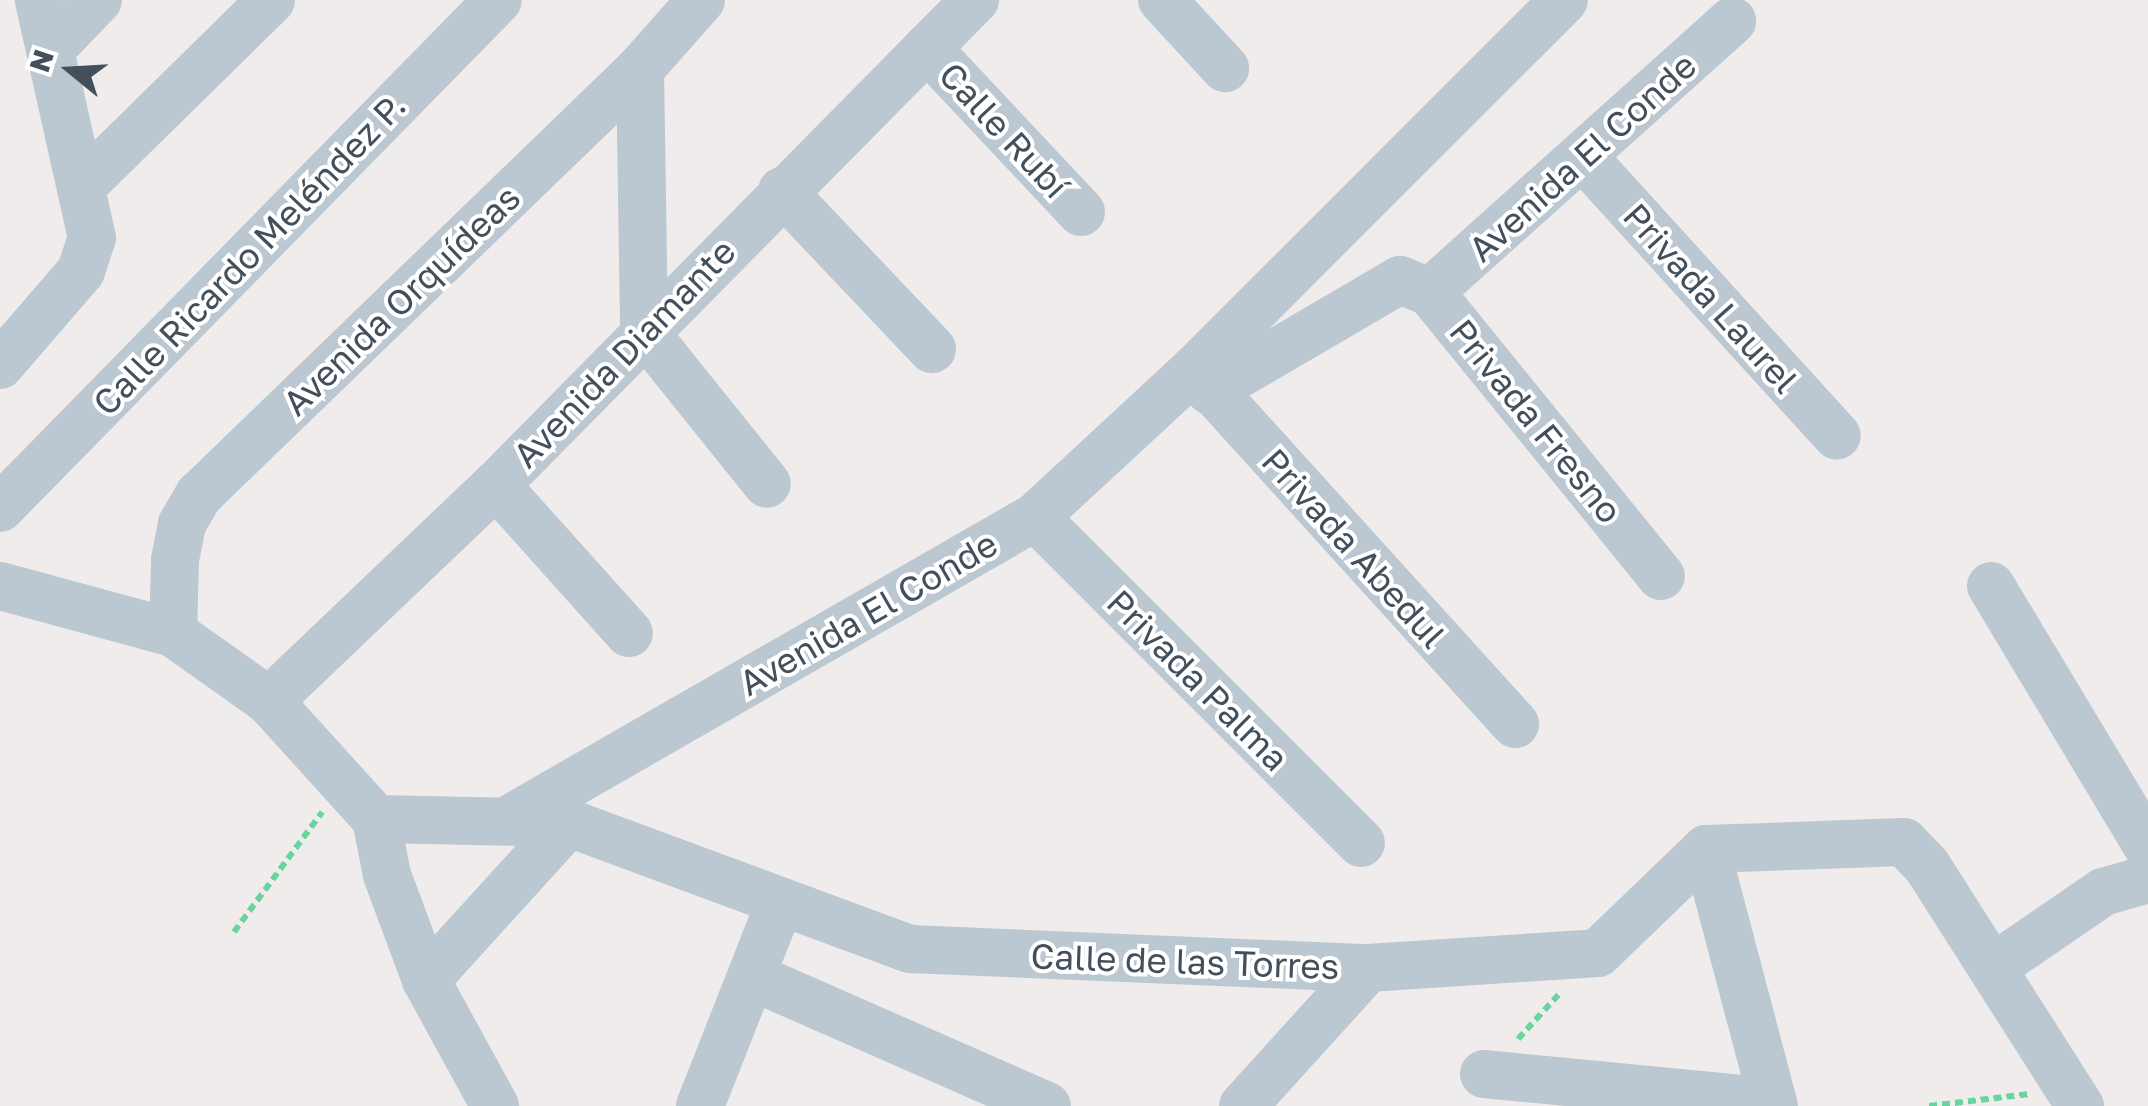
<!DOCTYPE html>
<html>
<head>
<meta charset="utf-8">
<style>
	body { margin:0 }
	#map { position:relative; width:2148px; height:1106px; overflow:hidden; background:#f0ecec; font-family:"Golos Text",sans-serif }
	div>[style] { position:absolute }
	[style*='--x'] { left:calc(var(--x)*1px); top:calc(var(--y)*1px); width:calc(var(--w)*1px); rotate:calc(var(--a)*1deg) }
	.path>* { height:6px; margin-top:-3px; transform-origin:0; background:repeating-linear-gradient(90deg,#68d59e 0 8px,transparent 0 13px) }
	.minor>* { height:48px; margin:-24px; padding:0 24px; transform-origin:24px; border-radius:24px; background:#bbc8d1 }
	span { translate:-50% -50%; white-space:nowrap; text-align:center; line-height:1.15; -webkit-text-stroke:8px #fff; paint-order:stroke }
	.street-label { font-size:35px; color:#43505c }
	.north { position:absolute; left:20px; top:20px; width:100px; height:100px; -webkit-text-stroke:8px #fff; paint-order:stroke; rotate:288deg; font-size:28px; font-weight:700; line-height:40px; text-align:center; color:#43505c }
	.north::after { content:''; display:block; margin:auto; width:35px; height:45px; background:#43505c; clip-path:polygon(50% 0,100% 100%,50% 72%,0 100%) }
</style>
</head>
<body>
<div id="map">
	<div class="path">
		<div style="--x:234;--y:932;--w:149;--a:-53.7"></div>
		<div style="--x:1518;--y:1039;--w:62;--a:-47.6"></div>
		<div style="--x:1929;--y:1106;--w:101;--a:-6.8"></div>
	</div>
	<div class="minor">
		<div style="--x:1162;--y:0;--w:93;--a:47.2"></div>
		<div style="--x:927;--y:48;--w:225;--a:46.8"></div>
		<div style="--x:51;--y:49;--w:68;--a:-46.2"></div>
		<div style="--x:640;--y:69;--w:262;--a:89.1"></div>
		<div style="--x:644;--y:331;--w:196;--a:51.2"></div>
		<div style="--x:1585;--y:159;--w:374;--a:47.7"></div>
		<div style="--x:82;--y:186;--w:265;--a:-44.5"></div>
		<div style="--x:782;--y:191;--w:218;--a:46.5"></div>
		<div style="--x:1430;--y:292;--w:406;--a:-41.9"></div>
		<div style="--x:0;--y:365;--w:124;--a:-49.2"></div>
		<div style="--x:81;--y:271;--w:35;--a:-72"></div>
		<div style="--x:92;--y:238;--w:244;--a:-102.6"></div>
		<div style="--x:1194;--y:370;--w:478;--a:47.8"></div>
		<div style="--x:1210;--y:391;--w:220;--a:-30.3"></div>
		<div style="--x:1400;--y:280;--w:32;--a:22"></div>
		<div style="--x:1430;--y:292;--w:366;--a:50.9"></div>
		<div style="--x:496;--y:485;--w:199;--a:48.1"></div>
		<div style="--x:0;--y:508;--w:711;--a:-45.57"></div>
		<div style="--x:1035;--y:517;--w:461;--a:45"></div>
		<div style="--x:0;--y:586;--w:179;--a:15.2"></div>
		<div style="--x:173;--y:633;--w:118;--a:35.3"></div>
		<div style="--x:269;--y:701;--w:159;--a:47.8"></div>
		<div style="--x:376;--y:819;--w:57;--a:78.9"></div>
		<div style="--x:387;--y:875;--w:112;--a:69.6"></div>
		<div style="--x:426;--y:980;--w:144;--a:61.3"></div>
		<div style="--x:1991;--y:586;--w:305;--a:59"></div>
		<div style="--x:173;--y:633;--w:73;--a:-88.4"></div>
		<div style="--x:175;--y:560;--w:37;--a:-79"></div>
		<div style="--x:182;--y:524;--w:34;--a:-60"></div>
		<div style="--x:199;--y:495;--w:613;--a:-44.01"></div>
		<div style="--x:640;--y:69;--w:92;--a:-48.5"></div>
		<div style="--x:269;--y:701;--w:313;--a:-43.6"></div>
		<div style="--x:496;--y:485;--w:682;--a:-45.36"></div>
		<div style="--x:513;--y:817;--w:602;--a:-29.89"></div>
		<div style="--x:1035;--y:517;--w:217;--a:-42.8"></div>
		<div style="--x:1194;--y:370;--w:523;--a:-45"></div>
		<div style="--x:376;--y:819;--w:193;--a:1.2"></div>
		<div style="--x:569;--y:823;--w:364;--a:20.3"></div>
		<div style="--x:910;--y:949;--w:458;--a:2.4"></div>
		<div style="--x:1368;--y:968;--w:230;--a:-3.7"></div>
		<div style="--x:1598;--y:953;--w:150;--a:-43.9"></div>
		<div style="--x:1706;--y:849;--w:198;--a:-2"></div>
		<div style="--x:1904;--y:842;--w:33;--a:46"></div>
		<div style="--x:1927;--y:866;--w:285;--a:57.5"></div>
		<div style="--x:1706;--y:849;--w:266;--a:75.2"></div>
		<div style="--x:1992;--y:968;--w:135;--a:-34.4"></div>
		<div style="--x:2103;--y:892;--w:47;--a:-16.1"></div>
		<div style="--x:753;--y:977;--w:321;--a:23.7"></div>
		<div style="--x:426;--y:980;--w:212;--a:-47.7"></div>
		<div style="--x:1484;--y:1074;--w:290;--a:5.5"></div>
		<div style="--x:700;--y:1106;--w:216;--a:-68.5"></div>
		<div style="--x:1243;--y:1106;--w:186;--a:-47.8"></div>
	</div>
	<div class="street-label">
		<span style="left:1004px;top:130px;rotate:47deg">Calle Rubí</span>
		<span style="left:1582px;top:157px;rotate:-42deg">Avenida El Conde</span>
		<span style="left:249px;top:254px;rotate:-46deg">Calle Ricardo Meléndez P.</span>
		<span style="left:1711px;top:298px;rotate:48deg">Privada Laurel</span>
		<span style="left:401px;top:300px;rotate:-44deg">Avenida Orquídeas</span>
		<span style="left:624px;top:353px;rotate:-46deg">Avenida Diamante</span>
		<span style="left:1536px;top:421px;rotate:51deg">Privada Fresno</span>
		<span style="left:1354px;top:548px;rotate:48deg">Privada Abedul</span>
		<span style="left:868px;top:613px;rotate:-30deg">Avenida El Conde</span>
		<span style="left:1198px;top:680px;rotate:45deg">Privada Palma</span>
		<span style="left:1185px;top:961px;rotate:2deg">Calle de las Torres</span>
	</div>
	<div class="north">N</div>
</div>
</body>
</html>
